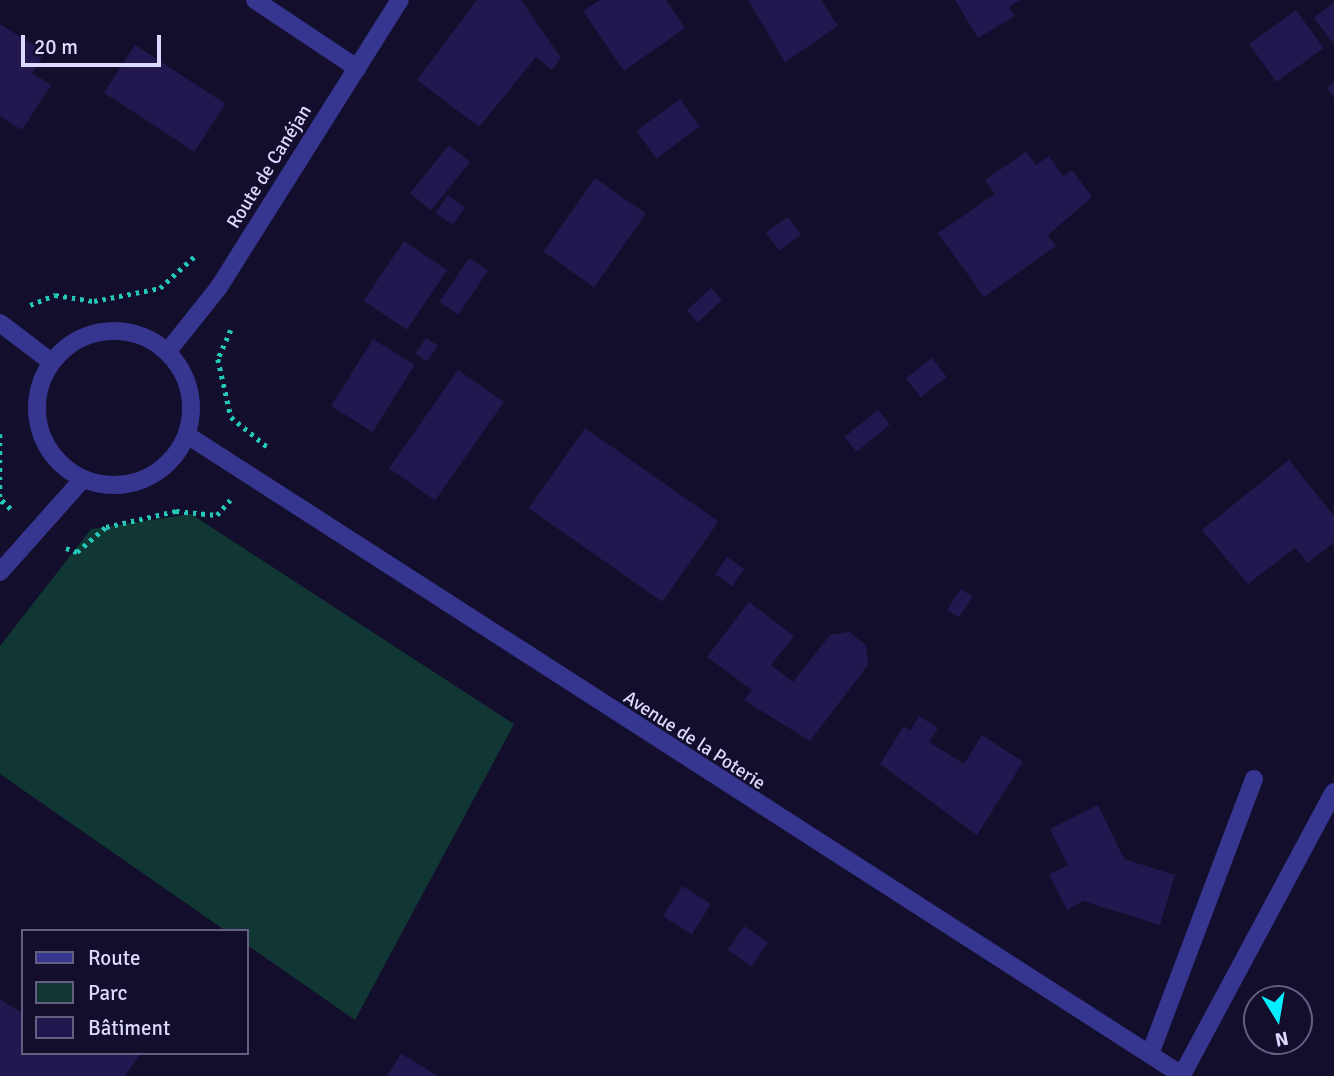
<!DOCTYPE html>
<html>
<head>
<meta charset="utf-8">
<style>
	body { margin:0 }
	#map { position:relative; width:1334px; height:1076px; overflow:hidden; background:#130e2c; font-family:Signika,sans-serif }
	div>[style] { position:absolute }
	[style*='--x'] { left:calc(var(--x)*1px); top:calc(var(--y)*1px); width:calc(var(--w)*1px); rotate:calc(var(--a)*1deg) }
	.green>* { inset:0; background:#113734 }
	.building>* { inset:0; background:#22184f; transform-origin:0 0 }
	.path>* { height:4.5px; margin-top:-2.25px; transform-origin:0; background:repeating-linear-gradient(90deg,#24c8b9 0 3.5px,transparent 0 8.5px) }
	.service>* { height:18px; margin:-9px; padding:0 9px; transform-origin:9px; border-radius:9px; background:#36358f }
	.minor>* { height:18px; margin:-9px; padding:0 9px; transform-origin:9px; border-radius:9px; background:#36358f }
	.tertiary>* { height:18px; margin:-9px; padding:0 9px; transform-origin:9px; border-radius:9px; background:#36358f }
	.tertiary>.ring { margin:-9px; padding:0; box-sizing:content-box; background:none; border:18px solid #36358f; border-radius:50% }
	span { translate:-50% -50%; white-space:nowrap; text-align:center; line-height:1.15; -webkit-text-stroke:5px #130e2c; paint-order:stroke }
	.street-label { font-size:19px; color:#dcd9ff }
	.legend { position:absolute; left:21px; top:929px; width:228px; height:126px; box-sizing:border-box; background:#130e2c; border:2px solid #635f80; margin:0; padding:9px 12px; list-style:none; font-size:21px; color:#dcd9ff }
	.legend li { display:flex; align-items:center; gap:14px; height:35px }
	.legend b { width:35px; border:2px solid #635f80 }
	.north { position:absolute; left:1243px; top:985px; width:70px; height:70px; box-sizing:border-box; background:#130e2c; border:2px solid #635f80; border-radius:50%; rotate:169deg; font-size:19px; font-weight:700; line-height:28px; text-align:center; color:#dcd9ff }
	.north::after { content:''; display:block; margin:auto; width:24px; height:32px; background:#05eeff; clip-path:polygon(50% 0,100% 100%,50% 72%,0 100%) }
	.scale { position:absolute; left:21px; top:35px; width:140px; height:32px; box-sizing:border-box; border:4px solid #dcd9ff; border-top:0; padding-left:9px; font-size:21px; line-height:24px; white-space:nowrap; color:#dcd9ff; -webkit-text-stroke:5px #130e2c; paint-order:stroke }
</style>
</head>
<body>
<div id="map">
	<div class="green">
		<div style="clip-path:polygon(191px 514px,514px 724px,355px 1020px,247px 945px,247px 931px,226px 931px,0 774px,0 646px,91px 529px)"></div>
	</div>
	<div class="building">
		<div style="clip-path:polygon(477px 0,521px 0,561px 58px,552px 70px,536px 57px,479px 127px,417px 80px)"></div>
		<div style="clip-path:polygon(600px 0,666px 0,685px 28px,624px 71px,583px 11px)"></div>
		<div style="clip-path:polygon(748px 0,821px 0,838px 26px,785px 62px)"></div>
		<div style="clip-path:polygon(955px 0,1020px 0,1009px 7px,1015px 16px,978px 38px)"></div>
		<div style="clip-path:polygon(1334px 2px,1334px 40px,1332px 42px,1314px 18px)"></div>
		<div style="left:1296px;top:10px;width:47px;height:58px;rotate:54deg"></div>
		<div style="clip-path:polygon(0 24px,45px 52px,32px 73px,51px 85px,22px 130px,0 116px)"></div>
		<div style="left:135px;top:45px;width:108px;height:57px;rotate:33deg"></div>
		<div style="clip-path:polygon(1334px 82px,1334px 97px,1327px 88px)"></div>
		<div style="left:680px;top:99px;width:34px;height:54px;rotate:54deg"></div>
		<div style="left:449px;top:145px;width:27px;height:62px;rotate:39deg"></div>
		<div style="clip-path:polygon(1026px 152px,1036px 165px,1049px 156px,1063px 176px,1072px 170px,1092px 197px,1048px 235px,1056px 246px,984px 297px,938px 233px,995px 194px,985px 180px)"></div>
		<div style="left:595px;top:178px;width:62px;height:90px;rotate:35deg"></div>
		<div style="left:448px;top:195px;width:21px;height:22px;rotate:35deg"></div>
		<div style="left:788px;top:217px;width:22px;height:27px;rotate:54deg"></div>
		<div style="left:404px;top:241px;width:52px;height:72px;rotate:34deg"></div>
		<div style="left:469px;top:258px;width:23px;height:53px;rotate:34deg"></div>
		<div style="left:711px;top:288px;width:16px;height:33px;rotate:47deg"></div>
		<div style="left:426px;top:338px;width:14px;height:19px;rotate:34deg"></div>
		<div style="left:373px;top:339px;width:49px;height:79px;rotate:32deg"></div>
		<div style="left:932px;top:358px;width:24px;height:33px;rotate:52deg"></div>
		<div style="left:458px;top:370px;width:56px;height:120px;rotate:35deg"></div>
		<div style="left:878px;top:410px;width:19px;height:43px;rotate:51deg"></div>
		<div style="left:585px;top:428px;width:163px;height:98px;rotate:35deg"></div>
		<div style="clip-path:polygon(1289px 460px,1334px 516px,1334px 542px,1308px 563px,1295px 548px,1248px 584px,1202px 530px)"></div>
		<div style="left:727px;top:557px;width:21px;height:21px;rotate:35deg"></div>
		<div style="left:961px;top:589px;width:14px;height:25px;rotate:34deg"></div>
		<div style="clip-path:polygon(749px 602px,794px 636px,771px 665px,793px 682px,830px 635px,849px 632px,866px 645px,868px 665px,810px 741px,744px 700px,752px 690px,707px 657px)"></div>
		<div style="clip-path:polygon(919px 716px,938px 728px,929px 742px,964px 764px,982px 735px,1023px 762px,977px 835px,880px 764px,904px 726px,910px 731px)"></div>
		<div style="clip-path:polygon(1098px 805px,1124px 859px,1175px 875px,1160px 925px,1083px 901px,1067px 910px,1049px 874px,1068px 865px,1050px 829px)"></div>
		<div style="left:682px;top:886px;width:34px;height:36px;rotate:32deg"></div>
		<div style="left:744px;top:926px;width:29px;height:29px;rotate:34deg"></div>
		<div style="clip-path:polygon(0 999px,23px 1014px,23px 1053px,141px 1053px,125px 1076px,0 1076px)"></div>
		<div style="clip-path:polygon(401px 1054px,410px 1059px,438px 1076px,387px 1076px)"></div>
	</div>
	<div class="path">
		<div style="--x:30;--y:305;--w:27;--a:-22"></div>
		<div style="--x:55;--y:295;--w:39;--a:9"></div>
		<div style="--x:94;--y:301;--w:67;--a:-11.1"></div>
		<div style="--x:160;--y:288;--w:50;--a:-42.6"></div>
		<div style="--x:231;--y:330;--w:32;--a:114"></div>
		<div style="--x:218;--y:359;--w:59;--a:77.4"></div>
		<div style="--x:231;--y:417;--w:50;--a:39.4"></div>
		<div style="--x:0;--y:434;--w:70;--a:90"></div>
		<div style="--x:2;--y:500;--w:13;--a:45"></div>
		<div style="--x:66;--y:548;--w:12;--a:20"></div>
		<div style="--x:77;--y:552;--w:38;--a:-41"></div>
		<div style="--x:106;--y:527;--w:72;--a:-12.9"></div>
		<div style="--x:176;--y:511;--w:41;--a:5.6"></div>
		<div style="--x:217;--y:515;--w:20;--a:-49"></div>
	</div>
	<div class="service">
		<div style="--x:1150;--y:1054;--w:294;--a:-69.3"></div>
		<div style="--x:1182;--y:1075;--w:321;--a:-61.8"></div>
	</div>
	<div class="minor">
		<div style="--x:255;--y:0;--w:123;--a:33.7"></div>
		<div style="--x:0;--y:323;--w:63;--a:37.2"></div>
	</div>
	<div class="tertiary">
		<div class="ring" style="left:37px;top:331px;width:136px;height:136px"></div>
		<div style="--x:168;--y:351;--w:82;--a:-51.4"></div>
		<div style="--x:219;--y:287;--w:339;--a:-57.8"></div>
		<div style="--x:187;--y:435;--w:1184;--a:32.76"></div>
		<div style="--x:0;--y:572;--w:125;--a:-48.3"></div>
	</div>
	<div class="street-label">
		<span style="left:270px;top:167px;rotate:-58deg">Route de Canéjan</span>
		<span style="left:694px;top:741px;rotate:33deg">Avenue de la Poterie</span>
	</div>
	<ul class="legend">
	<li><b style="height:9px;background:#36358f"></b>Route</li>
	<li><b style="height:19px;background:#113734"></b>Parc</li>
	<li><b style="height:19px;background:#22184f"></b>Bâtiment</li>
	</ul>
	<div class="north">N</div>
	<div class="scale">20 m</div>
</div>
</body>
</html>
